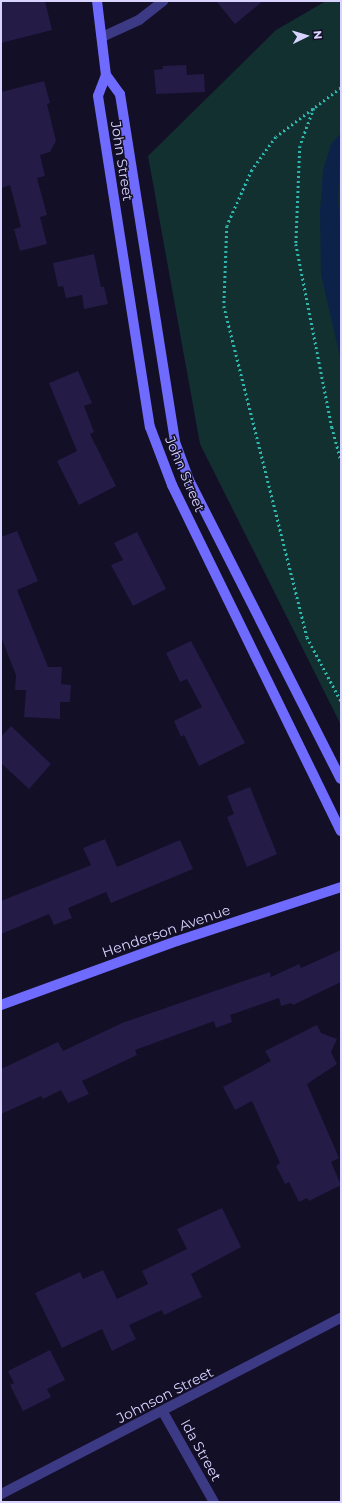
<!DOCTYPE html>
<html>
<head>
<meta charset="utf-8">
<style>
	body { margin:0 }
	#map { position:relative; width:342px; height:1503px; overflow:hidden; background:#130f26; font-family:Montserrat,sans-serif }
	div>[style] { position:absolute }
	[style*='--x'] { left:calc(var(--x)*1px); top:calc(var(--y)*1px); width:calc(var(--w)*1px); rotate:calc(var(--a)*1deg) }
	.green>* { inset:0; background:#12302f }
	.water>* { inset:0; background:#0c2248 }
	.building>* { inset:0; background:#241b47 }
	.path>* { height:2.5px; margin-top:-1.25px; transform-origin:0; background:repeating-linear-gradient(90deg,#2fb8b0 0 2px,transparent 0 5px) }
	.street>* { height:10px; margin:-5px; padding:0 5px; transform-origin:5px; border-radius:5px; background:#3d3a85 }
	.secondary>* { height:10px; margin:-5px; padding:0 5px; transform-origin:5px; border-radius:5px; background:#6f6bff }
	span { translate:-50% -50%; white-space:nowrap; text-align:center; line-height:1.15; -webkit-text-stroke:3px #130f26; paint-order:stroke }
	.street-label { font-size:14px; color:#d9d4ff }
	.frame { position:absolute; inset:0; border:2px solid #d9d4ff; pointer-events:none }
	.north { position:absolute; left:286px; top:16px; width:40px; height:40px; -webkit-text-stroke:3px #130f26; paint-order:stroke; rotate:85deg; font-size:11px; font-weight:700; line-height:16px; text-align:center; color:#d9d4ff }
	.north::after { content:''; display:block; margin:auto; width:14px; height:18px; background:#d9d4ff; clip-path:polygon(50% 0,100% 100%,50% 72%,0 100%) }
</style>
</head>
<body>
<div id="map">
	<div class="green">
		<div style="clip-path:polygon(326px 1px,341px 1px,341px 725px,200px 444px,148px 156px,276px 30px)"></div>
	</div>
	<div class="water">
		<div style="clip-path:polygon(341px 133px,338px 200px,341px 237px,341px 361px,321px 274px,320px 212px,323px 171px,331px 144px)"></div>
	</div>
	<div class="building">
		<div style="clip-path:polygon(1px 1px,45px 1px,52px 30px,1px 43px)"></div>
		<div style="clip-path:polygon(216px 1px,263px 1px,235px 24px)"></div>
		<div style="clip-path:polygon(186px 65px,187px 75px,204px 74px,205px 92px,156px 94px,154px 70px,163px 69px,163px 66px)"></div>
		<div style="clip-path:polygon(44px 81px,50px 103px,47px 104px,56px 141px,50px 152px,40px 155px,45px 176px,37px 178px,47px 215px,40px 217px,47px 244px,20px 251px,14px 229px,21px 227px,10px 185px,1px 188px,1px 92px)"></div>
		<div style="clip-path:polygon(94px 254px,101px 287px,104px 287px,108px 304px,84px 309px,82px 295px,66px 298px,63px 286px,58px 287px,53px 263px)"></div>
		<div style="clip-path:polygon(78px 371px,92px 403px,84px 406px,94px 432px,90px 434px,116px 486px,79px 505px,57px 461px,77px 451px,49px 383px)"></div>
		<div style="clip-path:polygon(17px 531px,38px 581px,17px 590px,48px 667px,62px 667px,61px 684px,71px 685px,70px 702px,60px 702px,60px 719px,24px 717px,26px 690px,15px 690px,16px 675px,1px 637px,1px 537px)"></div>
		<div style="clip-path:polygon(137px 532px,166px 589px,133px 606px,111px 565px,123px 560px,114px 543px)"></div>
		<div style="clip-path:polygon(191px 641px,245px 743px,199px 766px,184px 735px,181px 737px,174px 721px,202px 707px,187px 679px,180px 682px,166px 653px)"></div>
		<div style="clip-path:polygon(11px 726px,51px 764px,29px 789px,1px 763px,1px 737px)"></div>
		<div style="clip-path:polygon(250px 787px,277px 854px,247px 867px,227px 817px,234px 814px,227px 796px)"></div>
		<div style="clip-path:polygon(105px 839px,117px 867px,180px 840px,193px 869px,111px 903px,106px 892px,68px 908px,72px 918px,54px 925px,49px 914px,1px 934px,1px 901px,91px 865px,83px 848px)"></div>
		<div style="clip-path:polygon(341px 950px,341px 982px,293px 1005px,291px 1003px,281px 1006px,279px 998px,230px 1015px,232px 1022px,216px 1028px,214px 1021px,135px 1050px,137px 1055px,82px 1081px,89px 1094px,68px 1103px,61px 1090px,43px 1099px,41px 1096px,1px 1114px,1px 1069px,58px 1042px,63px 1051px,122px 1023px,270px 972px,271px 977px,299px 964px,301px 968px)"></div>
		<div style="clip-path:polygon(317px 1025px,321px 1033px,337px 1039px,331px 1052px,337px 1064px,307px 1084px,339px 1158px,331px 1162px,341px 1185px,309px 1201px,307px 1198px,299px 1202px,289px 1182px,285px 1184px,276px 1166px,280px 1163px,252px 1101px,235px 1110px,223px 1087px,271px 1061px,265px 1051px)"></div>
		<div style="clip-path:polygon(222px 1208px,241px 1247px,191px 1274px,202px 1297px,164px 1315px,162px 1310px,129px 1325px,136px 1339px,112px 1351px,102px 1329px,62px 1348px,35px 1293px,80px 1272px,83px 1279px,103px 1270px,117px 1299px,148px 1284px,142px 1271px,187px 1249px,177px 1229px)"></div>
		<div style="clip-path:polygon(50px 1350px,65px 1380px,47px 1389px,51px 1397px,23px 1411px,10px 1385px,14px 1383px,8px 1371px)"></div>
	</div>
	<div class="path">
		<div style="--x:341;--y:88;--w:81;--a:143"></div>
		<div style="--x:276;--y:137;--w:41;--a:126"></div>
		<div style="--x:252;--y:170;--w:61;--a:114.1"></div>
		<div style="--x:227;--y:226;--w:80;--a:92.1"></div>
		<div style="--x:224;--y:306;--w:341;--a:75.9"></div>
		<div style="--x:307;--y:637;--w:72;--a:62"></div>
		<div style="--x:314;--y:108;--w:40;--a:110.2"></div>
		<div style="--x:300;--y:146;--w:98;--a:92.3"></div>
		<div style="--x:296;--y:244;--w:187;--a:78.9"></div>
		<div style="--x:332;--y:427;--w:34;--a:75"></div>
	</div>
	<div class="street">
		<div style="--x:102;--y:37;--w:41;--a:-24.7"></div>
		<div style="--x:139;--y:20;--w:31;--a:-38"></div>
		<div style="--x:163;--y:1412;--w:103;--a:60.5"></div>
		<div style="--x:1;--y:1494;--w:383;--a:-27.4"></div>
	</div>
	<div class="secondary">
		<div style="--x:97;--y:1;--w:75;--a:83.1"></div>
		<div style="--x:106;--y:75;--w:22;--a:111"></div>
		<div style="--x:98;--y:96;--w:335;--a:81.1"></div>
		<div style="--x:150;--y:427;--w:62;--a:69.2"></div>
		<div style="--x:172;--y:485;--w:385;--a:64"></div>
		<div style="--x:106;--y:75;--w:24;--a:54"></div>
		<div style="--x:120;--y:94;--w:352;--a:81"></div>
		<div style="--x:175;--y:442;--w:40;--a:69.8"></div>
		<div style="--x:189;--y:480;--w:335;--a:63.1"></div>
		<div style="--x:1;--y:1005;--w:187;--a:-20"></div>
		<div style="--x:177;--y:941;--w:173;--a:-18.2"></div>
	</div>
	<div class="street-label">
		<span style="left:122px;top:161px;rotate:81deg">John Street</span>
		<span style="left:185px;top:474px;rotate:67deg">John Street</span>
		<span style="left:166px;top:931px;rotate:-19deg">Henderson Avenue</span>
		<span style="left:165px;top:1395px;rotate:-27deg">Johnson Street</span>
		<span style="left:201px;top:1450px;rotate:61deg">Ida Street</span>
	</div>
	<div class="frame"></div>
	<div class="north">N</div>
</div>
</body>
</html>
